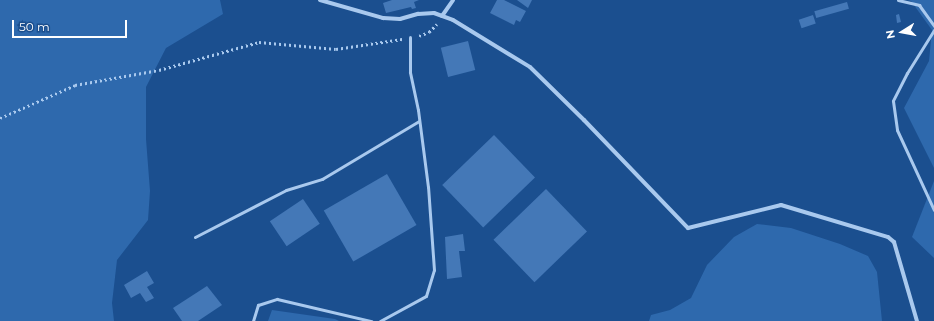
<!DOCTYPE html>
<html>
<head>
<meta charset="utf-8">
<style>
	body { margin:0 }
	#map { position:relative; width:934px; height:321px; overflow:hidden; background:#1b4f8f; font-family:Montserrat,sans-serif }
	div>[style] { position:absolute }
	[style*='--x'] { left:calc(var(--x)*1px); top:calc(var(--y)*1px); width:calc(var(--w)*1px); rotate:calc(var(--a)*1deg) }
	.green>* { inset:0; background:#2e69ad }
	.building>* { inset:0; background:#4478b7; transform-origin:0 0 }
	.path>* { height:2.5px; margin-top:-1.25px; transform-origin:0; background:repeating-linear-gradient(90deg,#a9c9ee 0 2px,transparent 0 5px) }
	.lane>* { height:3px; margin:-1.5px; padding:0 1.5px; transform-origin:1.5px; border-radius:1.5px; background:#a9c9ee }
	.street>* { height:4px; margin:-2px; padding:0 2px; transform-origin:2px; border-radius:2px; background:#a9c9ee }
	span { translate:-50% -50%; white-space:nowrap; text-align:center; line-height:1.15; -webkit-text-stroke:4px #1b4f8f; paint-order:stroke }
	.north { position:absolute; left:882px; top:12px; width:40px; height:40px; -webkit-text-stroke:3px #1b4f8f; paint-order:stroke; rotate:259deg; font-size:11px; font-weight:700; line-height:16px; text-align:center; color:#fff }
	.north::after { content:''; display:block; margin:auto; width:14px; height:18px; background:#fff; clip-path:polygon(50% 0,100% 100%,50% 72%,0 100%) }
	.scale { position:absolute; left:12px; top:20px; width:115px; height:18px; box-sizing:border-box; border:2px solid #fff; border-top:0; padding-left:5px; font-size:12px; line-height:14px; white-space:nowrap; color:#fff; -webkit-text-stroke:3px #1b4f8f; paint-order:stroke }
</style>
</head>
<body>
<div id="map">
	<div class="green">
		<div style="clip-path:polygon(0 0,220px 0,223px 14px,166px 48px,146px 87px,146px 139px,150px 191px,148px 220px,117px 260px,112px 303px,114px 321px,0 321px)"></div>
		<div style="clip-path:polygon(907px 0,934px 0,934px 168px,904px 108px,929px 61px,932px 30px,911px 1px)"></div>
		<div style="clip-path:polygon(934px 181px,934px 258px,912px 237px)"></div>
		<div style="clip-path:polygon(757px 224px,791px 228px,840px 244px,868px 256px,877px 272px,882px 321px,649px 321px,651px 315px,670px 310px,691px 298px,707px 265px,734px 237px)"></div>
		<div style="clip-path:polygon(272px 310px,335px 319px,339px 321px,268px 321px)"></div>
	</div>
	<div class="building">
		<div style="clip-path:polygon(392px 0,419px 0,414px 2px,416px 8px,412px 9px,411px 7px,386px 13px,383px 3px)"></div>
		<div style="clip-path:polygon(497px 0,504px 0,526px 11px,520px 22px,516px 20px,514px 25px,490px 13px)"></div>
		<div style="clip-path:polygon(517px 0,532px 0,528px 8px)"></div>
		<div style="left:847px;top:2px;width:7px;height:34px;rotate:74deg"></div>
		<div style="clip-path:polygon(899px 14px,901px 22px,897px 23px,896px 15px)"></div>
		<div style="left:813px;top:15px;width:9px;height:15px;rotate:72deg"></div>
		<div style="left:468px;top:41px;width:30px;height:28px;rotate:76deg"></div>
		<div style="left:494px;top:135px;width:59px;height:72px;rotate:46deg"></div>
		<div style="left:387px;top:174px;width:59px;height:73px;rotate:60deg"></div>
		<div style="left:546px;top:189px;width:59px;height:73px;rotate:46deg"></div>
		<div style="left:303px;top:199px;width:30px;height:40px;rotate:56deg"></div>
		<div style="clip-path:polygon(463px 234px,465px 251px,459px 251px,462px 277px,447px 279px,445px 237px)"></div>
		<div style="clip-path:polygon(147px 271px,154px 283px,147px 287px,154px 298px,146px 302px,140px 293px,131px 298px,124px 285px)"></div>
		<div style="clip-path:polygon(207px 286px,222px 305px,198px 321px,182px 321px,173px 308px)"></div>
	</div>
	<div class="path">
		<div style="--x:419;--y:36;--w:11;--a:-22"></div>
		<div style="--x:429;--y:32;--w:11;--a:-45"></div>
		<div style="--x:0;--y:118;--w:82;--a:-23.7"></div>
		<div style="--x:75;--y:85;--w:85;--a:-10.1"></div>
		<div style="--x:159;--y:70;--w:104;--a:-15.6"></div>
		<div style="--x:259;--y:42;--w:77;--a:5.2"></div>
		<div style="--x:336;--y:49;--w:67;--a:-8.6"></div>
	</div>
	<div class="lane">
		<div style="--x:898;--y:0;--w:22;--a:13"></div>
		<div style="--x:919;--y:5;--w:26;--a:54"></div>
		<div style="--x:934;--y:30;--w:51;--a:122.1"></div>
		<div style="--x:907;--y:73;--w:31;--a:117"></div>
		<div style="--x:893;--y:101;--w:29;--a:82"></div>
		<div style="--x:897;--y:130;--w:88;--a:65.2"></div>
		<div style="--x:195;--y:237;--w:102;--a:-27.3"></div>
		<div style="--x:286;--y:190;--w:38;--a:-17"></div>
		<div style="--x:322;--y:179;--w:113;--a:-30.9"></div>
		<div style="--x:253;--y:321;--w:17;--a:-73"></div>
		<div style="--x:258;--y:305;--w:20;--a:-18"></div>
		<div style="--x:277;--y:299;--w:97;--a:13.2"></div>
		<div style="--x:380;--y:321;--w:52;--a:-28.5"></div>
		<div style="--x:426;--y:296;--w:27;--a:-73"></div>
		<div style="--x:434;--y:270;--w:83;--a:-94.1"></div>
		<div style="--x:428;--y:187;--w:78;--a:-97.4"></div>
		<div style="--x:418;--y:110;--w:39;--a:-102"></div>
		<div style="--x:410;--y:72;--w:35;--a:-90"></div>
	</div>
	<div class="street">
		<div style="--x:320;--y:0;--w:66;--a:15.9"></div>
		<div style="--x:383;--y:18;--w:17;--a:3"></div>
		<div style="--x:400;--y:19;--w:19;--a:-16"></div>
		<div style="--x:418;--y:14;--w:16;--a:-4"></div>
		<div style="--x:434;--y:13;--w:20;--a:20"></div>
		<div style="--x:453;--y:20;--w:90;--a:31.4"></div>
		<div style="--x:530;--y:67;--w:76;--a:44.5"></div>
		<div style="--x:584;--y:120;--w:150;--a:46.1"></div>
		<div style="--x:688;--y:228;--w:96;--a:-13.9"></div>
		<div style="--x:781;--y:205;--w:112;--a:16.7"></div>
		<div style="--x:888;--y:237;--w:8;--a:40"></div>
		<div style="--x:894;--y:242;--w:82;--a:73.8"></div>
		<div style="--x:442;--y:16;--w:19;--a:-55"></div>
	</div>
	<div class="north">N</div>
	<div class="scale">50 m</div>
</div>
</body>
</html>
